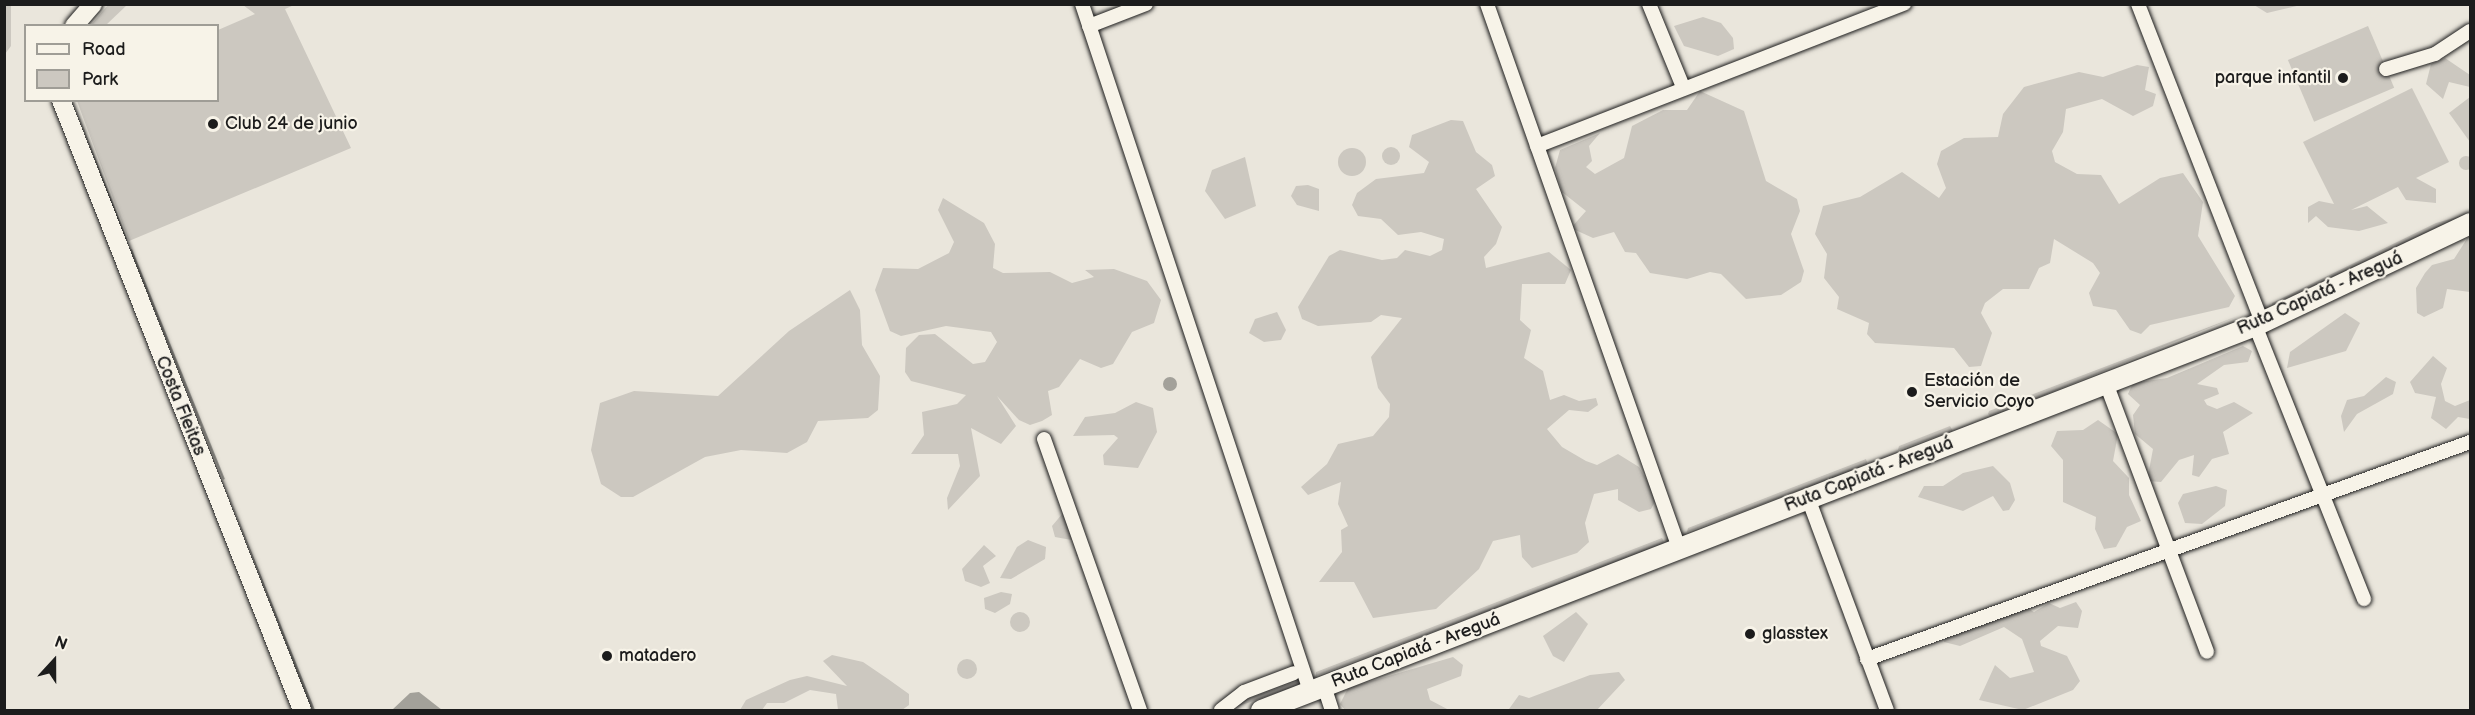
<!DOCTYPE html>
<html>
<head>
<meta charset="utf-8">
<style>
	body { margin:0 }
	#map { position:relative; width:2475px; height:715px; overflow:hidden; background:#eae6dc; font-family:"Balsamiq Sans",sans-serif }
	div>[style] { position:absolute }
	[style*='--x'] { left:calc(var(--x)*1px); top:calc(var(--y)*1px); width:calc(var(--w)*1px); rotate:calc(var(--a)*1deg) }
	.green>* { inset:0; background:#ccc8c0; transform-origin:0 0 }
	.round { border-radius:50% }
	.water>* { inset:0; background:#a3a19a; transform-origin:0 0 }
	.roads { filter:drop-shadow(0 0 2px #1c1c1c) drop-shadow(0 0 2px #1c1c1c) }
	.minor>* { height:14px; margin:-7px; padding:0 7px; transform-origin:7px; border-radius:7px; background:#f7f3e8 }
	.secondary>* { height:18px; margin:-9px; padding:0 9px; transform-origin:9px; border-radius:9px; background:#f7f3e8 }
	.primary>* { height:21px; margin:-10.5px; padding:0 10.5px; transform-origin:10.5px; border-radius:10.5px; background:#f7f3e8 }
	.dots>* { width:16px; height:16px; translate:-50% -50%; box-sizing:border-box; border:3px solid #f7f3e8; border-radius:50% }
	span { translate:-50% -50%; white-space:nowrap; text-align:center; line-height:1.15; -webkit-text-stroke:4.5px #f7f3e8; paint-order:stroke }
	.poi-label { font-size:18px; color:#1c1c1c }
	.right { translate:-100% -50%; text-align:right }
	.left { translate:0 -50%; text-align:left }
	.street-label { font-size:18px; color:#1c1c1c }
	.frame { position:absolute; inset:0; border:6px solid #1c1c1c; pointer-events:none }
	.legend { position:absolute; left:24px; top:24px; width:195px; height:78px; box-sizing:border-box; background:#f7f3e8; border:2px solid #9f9d96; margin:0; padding:8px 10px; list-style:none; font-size:18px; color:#1c1c1c }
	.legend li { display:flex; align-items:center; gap:12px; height:30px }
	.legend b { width:30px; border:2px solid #9f9d96 }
	.north { position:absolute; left:24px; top:631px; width:60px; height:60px; -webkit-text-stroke:4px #f7f3e8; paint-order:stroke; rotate:21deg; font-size:16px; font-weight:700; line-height:24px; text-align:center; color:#1c1c1c }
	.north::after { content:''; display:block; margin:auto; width:21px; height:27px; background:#1c1c1c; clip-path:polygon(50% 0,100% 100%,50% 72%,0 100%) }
</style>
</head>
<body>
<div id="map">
	<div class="green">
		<div style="clip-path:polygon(5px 4px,11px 5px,11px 46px,5px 54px)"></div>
		<div style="clip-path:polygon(108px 5px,127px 5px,106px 25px,91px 25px)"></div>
		<div style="clip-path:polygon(243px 5px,294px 5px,285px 9px,351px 148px,129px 241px,77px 101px,218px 100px,218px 30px,255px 14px)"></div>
		<div style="clip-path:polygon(2254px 5px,2301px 5px,2267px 13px)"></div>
		<div style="clip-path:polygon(1703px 17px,1721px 23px,1733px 38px,1734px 49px,1718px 56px,1684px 46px,1674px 26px)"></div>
		<div style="left:2368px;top:26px;width:67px;height:87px;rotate:67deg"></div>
		<div style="clip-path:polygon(2445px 58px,2470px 75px,2470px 87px,2449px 82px,2443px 99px,2426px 84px,2431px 64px)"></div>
		<div style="clip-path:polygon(2137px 65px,2149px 67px,2145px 90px,2156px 94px,2153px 106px,2133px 116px,2102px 99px,2066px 109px,2063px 132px,2052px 151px,2055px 162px,2077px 174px,2101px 175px,2119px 204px,2160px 178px,2183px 173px,2203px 202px,2198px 236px,2235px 296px,2229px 307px,2150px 325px,2141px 334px,2130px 330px,2116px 310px,2093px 306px,2089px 293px,2100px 273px,2093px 263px,2054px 239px,2050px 263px,2039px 268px,2029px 289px,2003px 289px,1985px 303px,1981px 313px,1992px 333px,1981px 366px,1969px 367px,1954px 348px,1875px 343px,1867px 334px,1869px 323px,1837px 309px,1839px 297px,1824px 278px,1827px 254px,1815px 234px,1823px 206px,1860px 197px,1902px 172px,1939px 198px,1946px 188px,1937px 164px,1941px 151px,1964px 138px,1998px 137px,2003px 114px,2024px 87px,2079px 72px,2103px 77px)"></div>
		<div style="clip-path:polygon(2412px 88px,2449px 162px,2416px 178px,2436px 189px,2436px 203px,2406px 200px,2398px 187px,2351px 210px,2367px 206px,2388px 223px,2359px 231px,2328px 227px,2316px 216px,2308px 223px,2308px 207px,2319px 201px,2334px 204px,2303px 142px)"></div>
		<div style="clip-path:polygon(1700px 91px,1744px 111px,1766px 181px,1797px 199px,1800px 211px,1791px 234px,1804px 271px,1801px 282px,1781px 295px,1746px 299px,1721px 274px,1710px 272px,1687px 279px,1650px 273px,1636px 253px,1625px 252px,1614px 232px,1593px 238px,1571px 228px,1586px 211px,1562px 192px,1555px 168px,1560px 150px,1600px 133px,1589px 146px,1592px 161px,1586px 167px,1595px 174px,1624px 158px,1632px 126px,1663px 110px,1687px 110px)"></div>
		<div style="clip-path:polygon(2470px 97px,2470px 142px,2449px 113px)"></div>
		<div style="clip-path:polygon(1451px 120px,1463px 121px,1476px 152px,1492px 165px,1495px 176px,1476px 189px,1502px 227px,1496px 244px,1484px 257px,1486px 268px,1549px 252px,1571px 270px,1565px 284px,1522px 284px,1520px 320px,1531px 330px,1524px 358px,1543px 371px,1550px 400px,1564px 395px,1579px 401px,1596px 398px,1598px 405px,1588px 412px,1569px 410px,1547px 429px,1562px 447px,1586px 461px,1597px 465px,1618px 454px,1639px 467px,1657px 498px,1651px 509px,1639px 512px,1618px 500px,1618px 489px,1594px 494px,1585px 523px,1589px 542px,1577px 553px,1532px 568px,1522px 557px,1520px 535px,1493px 541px,1479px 569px,1436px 609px,1373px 618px,1354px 582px,1319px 582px,1342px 552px,1341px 530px,1348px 526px,1338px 504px,1341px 482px,1308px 495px,1301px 487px,1327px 464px,1338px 444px,1373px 436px,1389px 417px,1390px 404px,1378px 388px,1371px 357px,1402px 318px,1381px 315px,1371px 322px,1318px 326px,1302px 319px,1298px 307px,1329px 256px,1340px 250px,1382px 260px,1397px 258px,1405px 250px,1430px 256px,1442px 250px,1444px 239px,1421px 232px,1398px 235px,1381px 219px,1358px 216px,1352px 205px,1357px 193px,1376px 179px,1424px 173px,1429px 162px,1409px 147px,1412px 135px)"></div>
		<div class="round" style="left:1382px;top:147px;width:18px;height:18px"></div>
		<div class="round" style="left:1338px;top:148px;width:28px;height:28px"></div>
		<div class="round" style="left:2459px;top:156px;width:14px;height:14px"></div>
		<div style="clip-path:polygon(1245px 157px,1256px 206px,1225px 219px,1205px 191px,1212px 170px)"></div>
		<div style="clip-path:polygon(1308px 185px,1319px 189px,1319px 211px,1297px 205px,1291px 196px,1296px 186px)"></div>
		<div style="clip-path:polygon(943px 198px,984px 223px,995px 244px,993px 268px,1003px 273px,1050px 272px,1072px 283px,1094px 277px,1085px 270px,1114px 269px,1147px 281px,1161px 300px,1154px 323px,1132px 332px,1113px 364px,1101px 368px,1080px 359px,1059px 387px,1048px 391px,1052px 415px,1042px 421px,1030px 425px,1019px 420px,997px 396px,1016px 426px,1001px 444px,971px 428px,980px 476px,948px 510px,947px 498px,960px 466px,958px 454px,911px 454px,924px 435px,922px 412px,957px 404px,966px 395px,911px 381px,905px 372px,906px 348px,919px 335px,935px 334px,973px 364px,985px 362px,997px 342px,991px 332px,946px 326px,901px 336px,890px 331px,875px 290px,883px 268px,918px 269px,949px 253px,954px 242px,938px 210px)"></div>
		<div style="clip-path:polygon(2468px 214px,2272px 305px,2272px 303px,2436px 223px)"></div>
		<div style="clip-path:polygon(2470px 234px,2470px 292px,2447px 289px,2443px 308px,2424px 317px,2417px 313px,2416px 288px,2425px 273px,2432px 265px,2454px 259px)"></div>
		<div style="clip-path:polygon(850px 290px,860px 310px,862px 345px,880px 376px,878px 410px,868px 418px,818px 421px,807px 442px,787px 453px,741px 450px,705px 457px,633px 497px,621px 497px,601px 484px,591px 450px,600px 403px,634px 391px,718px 396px,789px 331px)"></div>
		<div style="clip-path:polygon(1277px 312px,1286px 330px,1281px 340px,1264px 342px,1249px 333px,1255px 319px)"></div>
		<div style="clip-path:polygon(2345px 313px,2360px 323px,2346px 351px,2287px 368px,2290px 352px)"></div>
		<div style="clip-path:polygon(2238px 316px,1991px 417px,1988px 414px,1989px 411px)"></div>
		<div style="clip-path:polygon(2243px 346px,2252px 351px,2248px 362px,2224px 365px,2197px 384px,2217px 388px,2219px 394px,2204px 400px,2207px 405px,2217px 409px,2234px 402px,2253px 413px,2223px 432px,2229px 454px,2212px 459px,2199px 477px,2192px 475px,2194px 455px,2179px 460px,2161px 482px,2147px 481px,2153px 449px,2135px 434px,2133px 415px,2140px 405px,2128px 394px,2133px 383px,2167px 378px)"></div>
		<div style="clip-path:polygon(2433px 356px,2447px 368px,2441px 384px,2445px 401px,2455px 406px,2470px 400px,2470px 419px,2458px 417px,2446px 429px,2431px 418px,2436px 397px,2415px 393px,2410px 382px)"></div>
		<div style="clip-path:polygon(2386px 377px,2396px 382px,2393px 394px,2357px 414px,2344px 432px,2341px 416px,2347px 400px,2364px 396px)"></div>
		<div style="clip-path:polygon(1136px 402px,1153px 408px,1157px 432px,1138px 468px,1104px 465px,1103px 455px,1118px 438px,1114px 435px,1073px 436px,1085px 417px,1115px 413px)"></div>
		<div style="clip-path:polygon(2098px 420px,2118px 434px,2113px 461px,2129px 478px,2129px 495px,2141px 521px,2127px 527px,2116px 547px,2104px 549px,2095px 529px,2096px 517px,2063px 502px,2063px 460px,2051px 446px,2057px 431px,2083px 430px)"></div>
		<div style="clip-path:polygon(1950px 426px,1953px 431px,1898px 450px,1899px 446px)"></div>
		<div style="clip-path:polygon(1866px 459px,1868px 465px,1687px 532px,1688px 528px)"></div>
		<div style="clip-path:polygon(1993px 466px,2010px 483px,2015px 500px,2009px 510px,2003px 511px,1993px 496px,1963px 511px,1918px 497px,1924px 486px,1943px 486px,1963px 473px)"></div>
		<div style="clip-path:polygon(2216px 486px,2227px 490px,2225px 506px,2202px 524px,2185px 523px,2178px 503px,2183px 494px)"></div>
		<div style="clip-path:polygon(1063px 513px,1085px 534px,1087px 556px,1076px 556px,1077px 541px,1055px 537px,1052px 526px)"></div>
		<div style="clip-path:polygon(1662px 538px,1665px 544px,1316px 676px,1316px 672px)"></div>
		<div style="clip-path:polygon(1028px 540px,1046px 547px,1045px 559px,1011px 579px,1000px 578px,1017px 547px)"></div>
		<div style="clip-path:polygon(984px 545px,996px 556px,983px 566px,990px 583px,981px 587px,965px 581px,962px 569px)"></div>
		<div style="clip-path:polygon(1001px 592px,1012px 594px,1010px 604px,995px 613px,985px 609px,984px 598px)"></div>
		<div style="clip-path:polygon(2076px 602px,2082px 611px,2078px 628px,2058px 626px,2040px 641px,2041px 646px,2067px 656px,2080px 681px,2073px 690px,2023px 710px,1979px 700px,1995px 665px,2010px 678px,2034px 672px,2022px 639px,2004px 627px,1960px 646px,1944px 642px,1945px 636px,1985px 624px,2005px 611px,2024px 606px,2034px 612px,2049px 603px,2060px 608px)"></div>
		<div style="clip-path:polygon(1576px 612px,1588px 624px,1564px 662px,1553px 656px,1543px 636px)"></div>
		<div class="round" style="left:1010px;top:612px;width:20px;height:20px"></div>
		<div style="clip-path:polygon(832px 655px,863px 662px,888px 679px,909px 694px,909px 705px,902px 710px,838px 710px,836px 694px,810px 690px,784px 703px,767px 703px,762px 710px,740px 710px,746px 700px,790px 680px,807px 676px,847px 686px,823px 661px)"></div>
		<div style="clip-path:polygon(1453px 657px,1463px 665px,1461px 676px,1427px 689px,1430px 700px,1449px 710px,1345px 710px,1340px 704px,1348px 688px)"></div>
		<div class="round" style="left:957px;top:659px;width:20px;height:20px"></div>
		<div style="clip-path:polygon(1619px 672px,1625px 680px,1597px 710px,1509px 709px,1519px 695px,1529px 698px,1590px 675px)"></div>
		<div style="clip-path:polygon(1298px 681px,1297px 686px,1233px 708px,1247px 699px)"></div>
	</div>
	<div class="water">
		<div style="clip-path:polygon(73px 101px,127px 239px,125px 240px)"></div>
		<div style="left:132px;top:249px;width:248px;height:2px;rotate:68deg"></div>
		<div class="round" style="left:1163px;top:377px;width:14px;height:14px"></div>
		<div style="clip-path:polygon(227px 491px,315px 710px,312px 710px)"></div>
		<div style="clip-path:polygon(419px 692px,442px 710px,392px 710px,410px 693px)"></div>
	</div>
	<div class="roads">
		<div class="minor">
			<div style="--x:1082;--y:4;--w:724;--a:71.64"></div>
			<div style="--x:1487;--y:4;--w:577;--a:70.56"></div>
			<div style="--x:1649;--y:4;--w:90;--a:67.7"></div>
			<div style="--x:2138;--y:4;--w:341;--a:68.7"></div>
			<div style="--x:1089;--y:26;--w:61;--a:-21.1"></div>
			<div style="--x:2386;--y:69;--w:51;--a:-17"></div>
			<div style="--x:2435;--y:54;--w:42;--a:-33.3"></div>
			<div style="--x:1537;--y:146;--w:394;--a:-21.2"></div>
			<div style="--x:2255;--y:325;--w:295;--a:68.3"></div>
			<div style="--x:2106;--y:383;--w:287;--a:69.4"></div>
			<div style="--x:1044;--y:439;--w:288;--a:70.5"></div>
			<div style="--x:1808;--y:498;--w:226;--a:69.6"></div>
			<div style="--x:1867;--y:659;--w:641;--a:-19.79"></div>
			<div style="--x:1324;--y:686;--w:25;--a:72"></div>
			<div style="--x:1221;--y:710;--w:29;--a:-38"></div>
			<div style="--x:1244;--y:692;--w:53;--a:-20.8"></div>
		</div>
		<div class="secondary">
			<div style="--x:74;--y:26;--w:29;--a:-49"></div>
			<div style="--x:61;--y:100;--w:656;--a:68.44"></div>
		</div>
		<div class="primary">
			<div style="--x:1261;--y:710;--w:1066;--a:-21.17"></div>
			<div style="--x:2255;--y:325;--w:238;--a:-25.4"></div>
		</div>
	</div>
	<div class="dots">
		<div style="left:2343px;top:78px;background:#1c1c1c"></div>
		<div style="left:213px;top:124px;background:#1c1c1c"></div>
		<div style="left:1912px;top:392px;background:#1c1c1c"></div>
		<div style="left:1750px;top:634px;background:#1c1c1c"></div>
		<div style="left:607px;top:656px;background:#1c1c1c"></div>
	</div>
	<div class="poi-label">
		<span class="right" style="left:2331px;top:78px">parque infantil</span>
		<span class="left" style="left:225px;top:124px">Club 24 de junio</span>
		<span class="left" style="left:1924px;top:392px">Estación de<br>Servicio Coyo</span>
		<span class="left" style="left:1762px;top:634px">glasstex</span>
		<span class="left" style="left:619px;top:656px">matadero</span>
	</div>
	<div class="street-label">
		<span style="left:2320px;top:294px;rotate:-24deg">Ruta Capiatá - Areguá</span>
		<span style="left:180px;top:406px;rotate:68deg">Costa Fleitas</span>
		<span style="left:1869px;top:475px;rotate:-21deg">Ruta Capiatá - Areguá</span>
		<span style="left:1416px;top:651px;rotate:-21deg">Ruta Capiatá - Areguá</span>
	</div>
	<div class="frame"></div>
	<ul class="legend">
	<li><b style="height:8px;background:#f7f3e8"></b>Road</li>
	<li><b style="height:16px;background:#ccc8c0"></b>Park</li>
	</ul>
	<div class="north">N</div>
</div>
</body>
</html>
